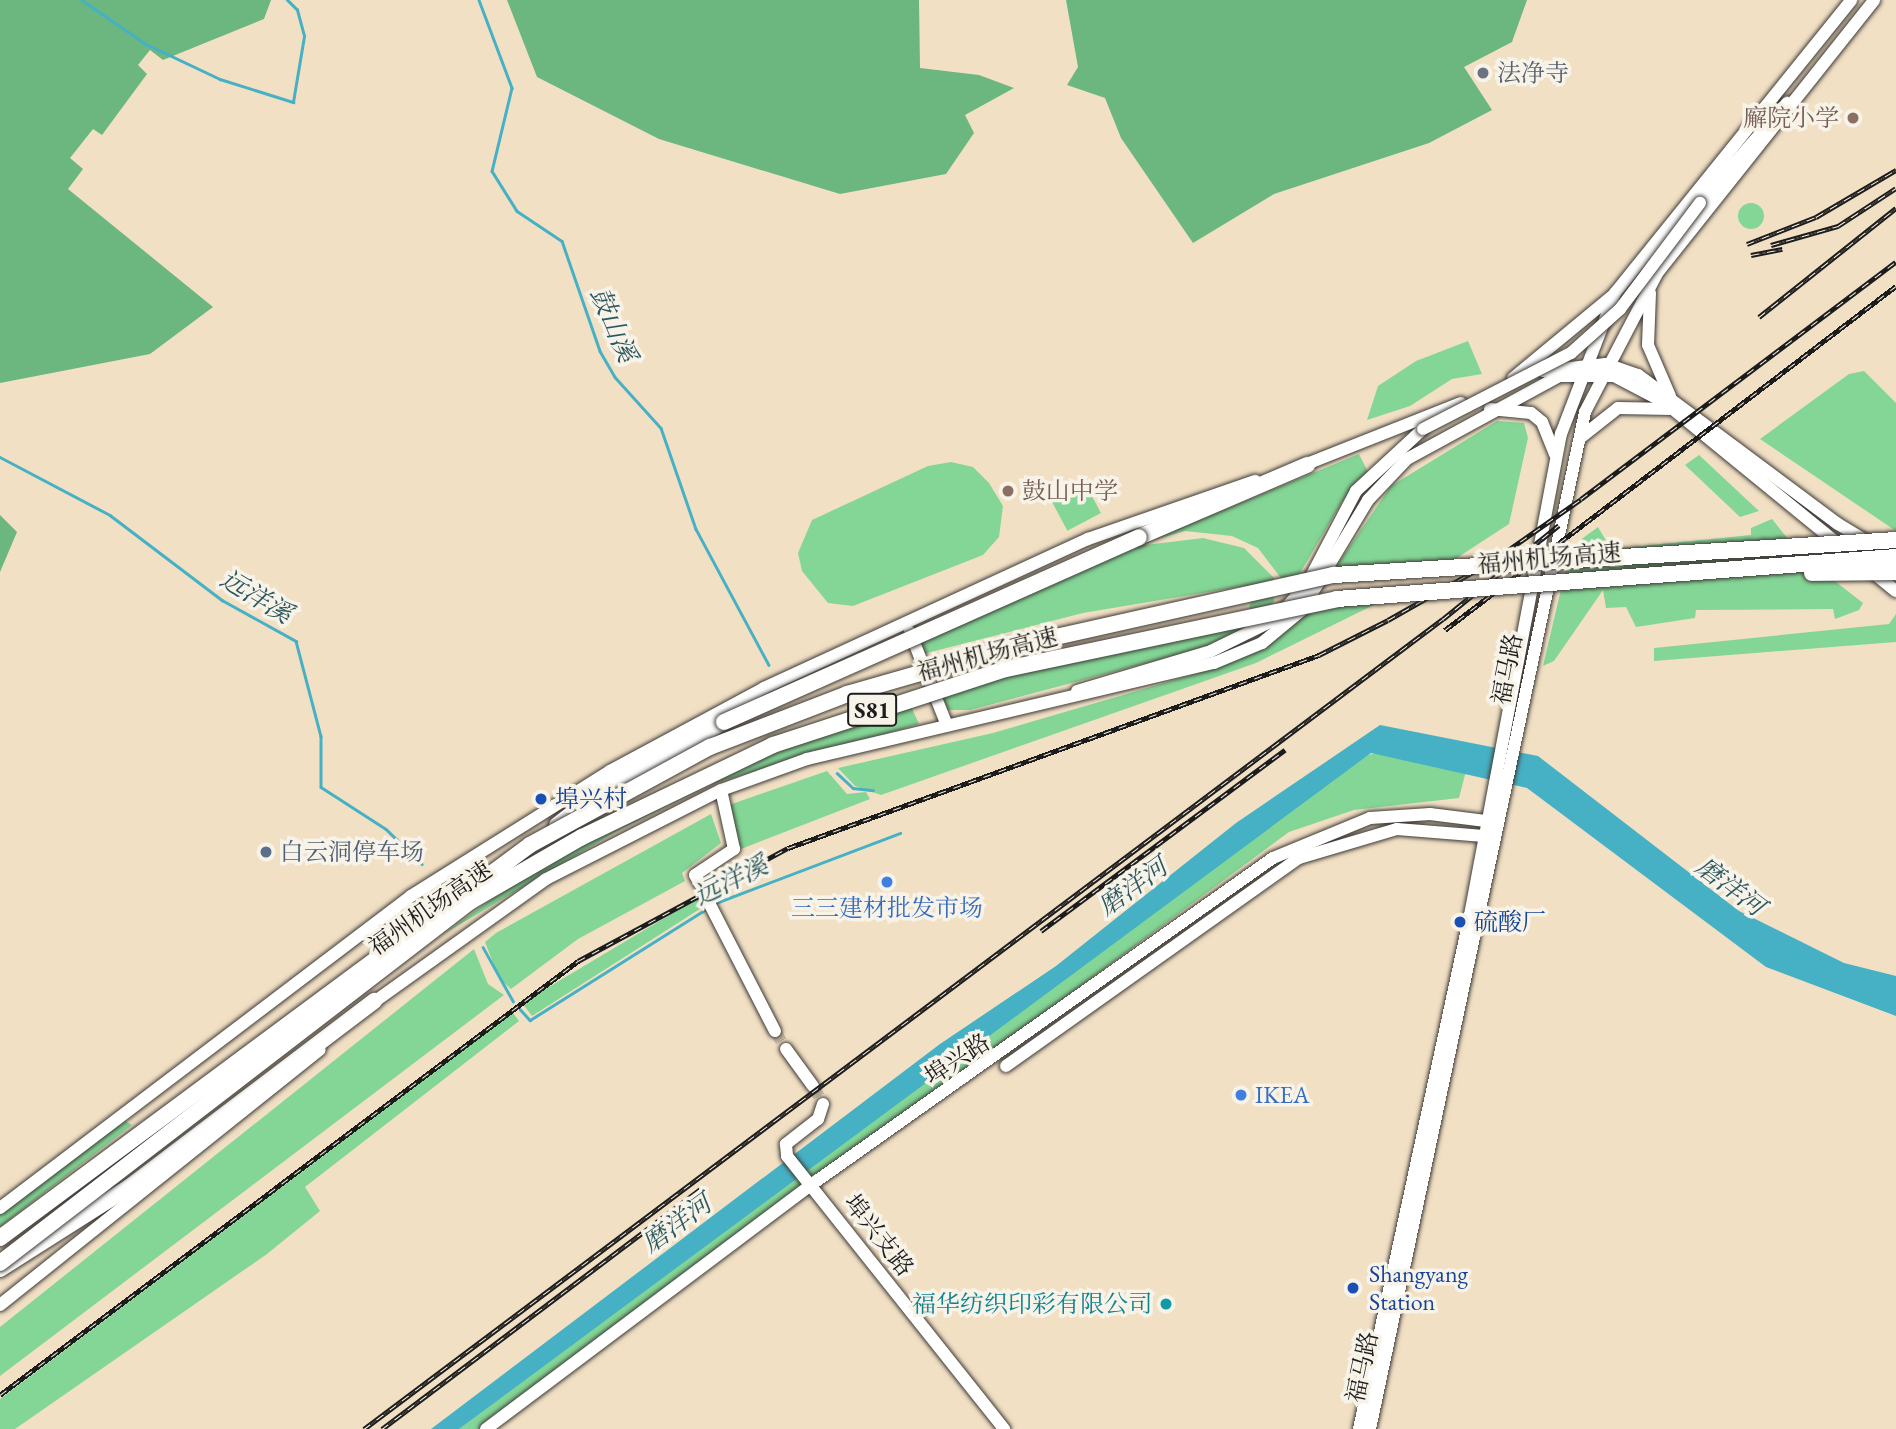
<!DOCTYPE html>
<html>
<head>
<meta charset="utf-8">
<style>
	body { margin:0 }
	#map { position:relative; width:1896px; height:1429px; overflow:hidden; background:#f2e0c5; font-family:"EB Garamond","Noto Serif SC",serif }
	div>[style] { position:absolute }
	[style*='--x'] { left:calc(var(--x)*1px); top:calc(var(--y)*1px); width:calc(var(--w)*1px); rotate:calc(var(--a)*1deg) }
	.green>* { inset:0; background:#84d696; transform-origin:0 0 }
	.round { border-radius:50% }
	.forest>* { inset:0; background:#6bb77f }
	.water>* { inset:0; background:#46b1c4 }
	.stream>* { height:2.5px; margin:-1.25px; padding:0 1.25px; transform-origin:1.25px; border-radius:1.25px; background:#46b1c4 }
	.secondary-tunnel>* { height:12px; margin-top:-6px; transform-origin:0; background:repeating-linear-gradient(90deg,#c7b9a3 0 12px,transparent 0 18px) }
	.roads { filter:drop-shadow(0 0 2px #3c3935) drop-shadow(0 0 2px #3c3935) }
	.secondary>* { height:12px; margin:-6px; padding:0 6px; transform-origin:6px; border-radius:6px; background:#fff }
	.primary>* { height:12px; margin:-6px; padding:0 6px; transform-origin:6px; border-radius:6px; background:#fff }
	.highway>* { height:16px; margin:-8px; padding:0 8px; transform-origin:8px; border-radius:8px; background:#fff }
	.rail>* { height:5px; margin-top:-2.5px; transform-origin:0; background:repeating-linear-gradient(90deg,#f7f3e8 0 8px,#1c1c1c 0 16px); box-sizing:border-box; border-block:2px solid #1c1c1c }
	.bridges { filter:drop-shadow(0 0 2px #3c3935) drop-shadow(0 0 2px #3c3935) }
	.primary-bridge>* { height:12px; margin:-6px; padding:0 6px; transform-origin:6px; border-radius:6px; background:#fff }
	.highway-bridge>* { height:16px; margin:-8px; padding:0 8px; transform-origin:8px; border-radius:8px; background:#fff }
	.dots>* { width:19px; height:19px; translate:-50% -50%; box-sizing:border-box; border:4px solid #f7f3e8; border-radius:50% }
	span { translate:-50% -50%; white-space:nowrap; text-align:center; line-height:1.15; -webkit-text-stroke:7px #f7f3e8; paint-order:stroke }
	.shield-label span { padding:2px 5px; background:#f7f3e8; border:2px solid; border-radius:5px; -webkit-text-stroke-width:0 }
	.shield-label { font-size:23px; color:#1c1c1c; font-weight:700 }
	.worship-label { font-size:24px; color:#5b616d }
	.left { translate:0 -50%; text-align:left }
	.education-label { font-size:24px; color:#785e54 }
	.right { translate:-100% -50%; text-align:right }
	.street-label { font-size:24px; color:#1c1c1c }
	.transit-label { font-size:24px; color:#164399 }
	.service-label { font-size:24px; color:#4e5e75 }
	.shop-label { font-size:24px; color:#366cbe }
	.culture-label { font-size:24px; color:#0d838f }
	.water-label { font-size:26px; color:#2d585f; font-style:italic }
</style>
</head>
<body>
<div id="map">
	<div class="green">
		<div class="round" style="left:1738px;top:203px;width:26px;height:26px"></div>
		<div style="clip-path:polygon(1468px 341px,1482px 374px,1452px 379px,1410px 406px,1367px 420px,1378px 386px,1416px 361px)"></div>
		<div style="clip-path:polygon(1864px 371px,1896px 403px,1896px 531px,1760px 439px,1849px 374px)"></div>
		<div style="clip-path:polygon(1497px 421px,1524px 423px,1528px 438px,1509px 524px,1446px 565px,1335px 568px,1391px 486px)"></div>
		<div style="clip-path:polygon(1359px 454px,1368px 472px,1342px 502px,1290px 590px,1258px 548px,1232px 536px,1185px 531px,1144px 543px)"></div>
		<div style="clip-path:polygon(1699px 455px,1759px 511px,1740px 517px,1685px 465px)"></div>
		<div style="clip-path:polygon(951px 462px,973px 467px,989px 483px,1003px 506px,999px 537px,983px 555px,853px 606px,828px 603px,802px 571px,798px 553px,812px 520px,928px 466px)"></div>
		<div style="left:1085px;top:483px;width:34px;height:38px;rotate:62deg"></div>
		<div style="clip-path:polygon(1772px 519px,1800px 554px,1863px 603px,1859px 610px,1835px 619px,1833px 609px,1696px 610px,1695px 618px,1636px 627px,1626px 607px,1606px 608px,1603px 590px,1554px 661px,1543px 666px,1571px 547px,1598px 527px,1611px 549px,1751px 535px,1751px 528px)"></div>
		<div style="clip-path:polygon(1203px 538px,1244px 548px,1274px 578px,1274px 601px,1259px 622px,1222px 643px,970px 710px,948px 710px,939px 691px,1245px 624px,1251px 601px,1244px 586px,1083px 613px,923px 654px,917px 639px,1129px 547px)"></div>
		<div style="clip-path:polygon(1386px 599px,1256px 663px,881px 795px,855px 786px,838px 768px,993px 733px,1219px 667px,1306px 608px)"></div>
		<div style="clip-path:polygon(1896px 614px,1896px 642px,1654px 661px,1654px 648px,1889px 624px)"></div>
		<div style="clip-path:polygon(909px 702px,919px 724px,708px 785px,617px 831px,442px 935px,533px 869px,712px 775px)"></div>
		<div style="clip-path:polygon(1380px 752px,1466px 771px,1459px 798px,1354px 810px,1289px 832px,482px 1429px,459px 1429px,844px 1137px,1368px 755px)"></div>
		<div style="clip-path:polygon(827px 771px,847px 794px,866px 792px,870px 799px,741px 849px,729px 805px)"></div>
		<div style="clip-path:polygon(711px 814px,721px 843px,682px 873px,685px 881px,578px 939px,511px 989px,499px 978px,485px 942px,496px 933px)"></div>
		<div style="clip-path:polygon(698px 898px,703px 907px,532px 1016px,522px 1003px)"></div>
		<div style="clip-path:polygon(474px 949px,488px 984px,504px 995px,0 1376px,0 1327px)"></div>
		<div style="clip-path:polygon(513px 1013px,519px 1021px,305px 1187px,320px 1211px,267px 1254px,15px 1429px,0 1429px,0 1399px)"></div>
		<div style="clip-path:polygon(120px 1118px,132px 1125px,0 1227px,0 1212px)"></div>
	</div>
	<div class="forest">
		<div style="clip-path:polygon(0 0,271px 0,264px 19px,163px 60px,150px 50px,138px 65px,147px 74px,102px 135px,93px 129px,70px 158px,83px 169px,68px 189px,213px 307px,150px 354px,0 383px)"></div>
		<div style="clip-path:polygon(507px 0,919px 0,920px 68px,979px 75px,1014px 88px,965px 115px,974px 133px,946px 174px,840px 194px,659px 139px,537px 77px)"></div>
		<div style="clip-path:polygon(1066px 0,1527px 0,1512px 42px,1464px 67px,1492px 110px,1429px 143px,1274px 194px,1193px 243px,1121px 138px,1105px 98px,1067px 85px,1078px 67px)"></div>
		<div style="clip-path:polygon(0 515px,17px 532px,0 572px)"></div>
	</div>
	<div class="water">
		<div style="clip-path:polygon(1380px 725px,1538px 756px,1739px 911px,1844px 963px,1896px 976px,1896px 1016px,1766px 967px,1527px 788px,1371px 753px,459px 1429px,431px 1429px,940px 1044px,1056px 966px,1236px 823px)"></div>
	</div>
	<div class="stream">
		<div style="--x:82;--y:0;--w:78;--a:34.5"></div>
		<div style="--x:146;--y:44;--w:82;--a:25.3"></div>
		<div style="--x:220;--y:79;--w:77;--a:17.5"></div>
		<div style="--x:293;--y:102;--w:67;--a:-80.5"></div>
		<div style="--x:304;--y:36;--w:27;--a:-105"></div>
		<div style="--x:297;--y:10;--w:14;--a:-135"></div>
		<div style="--x:479;--y:0;--w:94;--a:69.4"></div>
		<div style="--x:512;--y:88;--w:85;--a:103.5"></div>
		<div style="--x:492;--y:171;--w:47;--a:58"></div>
		<div style="--x:517;--y:211;--w:54;--a:33.7"></div>
		<div style="--x:562;--y:241;--w:116;--a:70.9"></div>
		<div style="--x:600;--y:351;--w:30;--a:60"></div>
		<div style="--x:615;--y:377;--w:69;--a:48"></div>
		<div style="--x:661;--y:428;--w:107;--a:70.9"></div>
		<div style="--x:696;--y:529;--w:154;--a:61.8"></div>
		<div style="--x:0;--y:457;--w:124;--a:27.8"></div>
		<div style="--x:110;--y:515;--w:141;--a:37.2"></div>
		<div style="--x:222;--y:600;--w:85;--a:29"></div>
		<div style="--x:296;--y:641;--w:98;--a:75.3"></div>
		<div style="--x:321;--y:736;--w:51;--a:90"></div>
		<div style="--x:321;--y:787;--w:77;--a:32.9"></div>
		<div style="--x:386;--y:829;--w:50;--a:44.2"></div>
		<div style="--x:837;--y:773;--w:22;--a:43"></div>
		<div style="--x:853;--y:788;--w:20;--a:6"></div>
		<div style="--x:713;--y:904;--w:200;--a:-20.8"></div>
		<div style="--x:483;--y:947;--w:62;--a:60.9"></div>
		<div style="--x:520;--y:1009;--w:15;--a:48"></div>
		<div style="--x:530;--y:1020;--w:210;--a:-32.2"></div>
	</div>
	<div class="secondary-tunnel">
		<div style="--x:775;--y:1031;--w:21;--a:59"></div>
		<div style="--x:813;--y:1086;--w:21;--a:61"></div>
	</div>
	<div class="roads">
		<div class="secondary">
			<div style="--x:1543;--y:371;--w:63;--a:-6.3"></div>
			<div style="--x:1606;--y:364;--w:34;--a:19"></div>
			<div style="--x:1638;--y:375;--w:249;--a:36.7"></div>
			<div style="--x:1838;--y:524;--w:64;--a:31"></div>
			<div style="--x:1299;--y:467;--w:174;--a:-21.6"></div>
			<div style="--x:910;--y:632;--w:98;--a:68.4"></div>
			<div style="--x:700;--y:884;--w:10;--a:-119"></div>
			<div style="--x:695;--y:875;--w:47;--a:-33.7"></div>
			<div style="--x:734;--y:849;--w:60;--a:-102.4"></div>
			<div style="--x:705;--y:895;--w:153;--a:62.8"></div>
			<div style="--x:370;--y:1005;--w:216;--a:-35.6"></div>
			<div style="--x:546;--y:879;--w:196;--a:-27"></div>
			<div style="--x:721;--y:790;--w:91;--a:-19.8"></div>
			<div style="--x:807;--y:759;--w:418;--a:-13.3"></div>
			<div style="--x:1214;--y:663;--w:52;--a:-22.6"></div>
			<div style="--x:1262;--y:643;--w:52;--a:-39.5"></div>
			<div style="--x:1302;--y:610;--w:128;--a:-59"></div>
			<div style="--x:1368;--y:500;--w:57;--a:-46.4"></div>
			<div style="--x:1407;--y:459;--w:173;--a:-28.6"></div>
			<div style="--x:1559;--y:376;--w:55;--a:0"></div>
			<div style="--x:1614;--y:376;--w:56;--a:27.5"></div>
			<div style="--x:1664;--y:402;--w:299;--a:39.2"></div>
			<div style="--x:786;--y:1049;--w:46;--a:53.9"></div>
			<div style="--x:1006;--y:1066;--w:359;--a:-35.4"></div>
			<div style="--x:1299;--y:858;--w:102;--a:-16.5"></div>
			<div style="--x:1397;--y:829;--w:87;--a:4.6"></div>
			<div style="--x:823;--y:1104;--w:16;--a:108"></div>
			<div style="--x:818;--y:1119;--w:41;--a:142"></div>
			<div style="--x:786;--y:1144;--w:12;--a:85"></div>
			<div style="--x:787;--y:1156;--w:349;--a:51.5"></div>
			<div style="--x:0;--y:1208;--w:516;--a:-37.2"></div>
			<div style="--x:411;--y:896;--w:235;--a:-32.1"></div>
			<div style="--x:610;--y:771;--w:175;--a:-28.3"></div>
			<div style="--x:764;--y:688;--w:357;--a:-24.7"></div>
			<div style="--x:1088;--y:539;--w:177;--a:-19.2"></div>
			<div style="--x:0;--y:1305;--w:409;--a:-38.6"></div>
			<div style="--x:486;--y:1429;--w:415;--a:-36.9"></div>
			<div style="--x:818;--y:1180;--w:557;--a:-35.29"></div>
			<div style="--x:1273;--y:858;--w:105;--a:-22.4"></div>
			<div style="--x:1370;--y:818;--w:60;--a:-3.8"></div>
			<div style="--x:1430;--y:814;--w:56;--a:7.1"></div>
		</div>
		<div class="primary">
			<div style="--x:1700;--y:203;--w:133;--a:-49"></div>
			<div style="--x:1650;--y:293;--w:52;--a:92.2"></div>
			<div style="--x:1648;--y:345;--w:56;--a:66.7"></div>
			<div style="--x:1513;--y:378;--w:129;--a:-39.6"></div>
			<div style="--x:1490;--y:409;--w:41;--a:5.6"></div>
			<div style="--x:1531;--y:413;--w:14;--a:39"></div>
			<div style="--x:1542;--y:422;--w:35;--a:68"></div>
			<div style="--x:1580;--y:438;--w:48;--a:-38.3"></div>
			<div style="--x:1618;--y:408;--w:54;--a:1.1"></div>
			<div style="--x:1077;--y:691;--w:140;--a:-16.6"></div>
			<div style="--x:1211;--y:651;--w:72;--a:-26.2"></div>
			<div style="--x:1276;--y:619;--w:47;--a:-48.5"></div>
			<div style="--x:1307;--y:584;--w:105;--a:-62.2"></div>
			<div style="--x:1356;--y:491;--w:91;--a:-42.8"></div>
			<div style="--x:1359;--y:1429;--w:526;--a:-77.81"></div>
			<div style="--x:1470;--y:915;--w:490;--a:-79.3"></div>
			<div style="--x:1561;--y:434;--w:151;--a:-69"></div>
			<div style="--x:1615;--y:293;--w:376;--a:-51.1"></div>
			<div style="--x:1370;--y:1429;--w:1039;--a:-78.06"></div>
			<div style="--x:1585;--y:412;--w:158;--a:-62.5"></div>
			<div style="--x:1658;--y:272;--w:347;--a:-51.5"></div>
		</div>
		<div class="highway">
			<div style="--x:1139;--y:537;--w:183;--a:-23.2"></div>
			<div style="--x:557;--y:825;--w:59;--a:-37.5"></div>
			<div style="--x:604;--y:789;--w:137;--a:-29.2"></div>
			<div style="--x:0;--y:1269;--w:153;--a:-32.4"></div>
			<div style="--x:129;--y:1187;--w:308;--a:-37.2"></div>
		</div>
	</div>
	<div class="rail">
		<div style="--x:1747;--y:244;--w:74;--a:-21.4"></div>
		<div style="--x:1816;--y:217;--w:93;--a:-30.4"></div>
		<div style="--x:1771;--y:245;--w:70;--a:-15.8"></div>
		<div style="--x:1838;--y:226;--w:69;--a:-33.2"></div>
		<div style="--x:1751;--y:255;--w:32;--a:-11"></div>
		<div style="--x:1759;--y:317;--w:175;--a:-38.5"></div>
		<div style="--x:1445;--y:630;--w:567;--a:-37.33"></div>
		<div style="--x:1041;--y:931;--w:304;--a:-36.6"></div>
		<div style="--x:0;--y:1395;--w:723;--a:-36.9"></div>
		<div style="--x:578;--y:961;--w:238;--a:-28.3"></div>
		<div style="--x:788;--y:848;--w:565;--a:-19.97"></div>
		<div style="--x:1319;--y:655;--w:77;--a:-26.9"></div>
		<div style="--x:1388;--y:620;--w:122;--a:-29.5"></div>
		<div style="--x:1494;--y:560;--w:106;--a:-35"></div>
		<div style="--x:1581;--y:499;--w:394;--a:-37"></div>
		<div style="--x:364;--y:1429;--w:1349;--a:-36.9"></div>
		<div style="--x:1443;--y:619;--w:149;--a:-39"></div>
		<div style="--x:382;--y:1429;--w:399;--a:-37"></div>
	</div>
	<div class="bridges">
		<div class="primary-bridge">
			<div style="--x:1423;--y:429;--w:166;--a:-27.2"></div>
			<div style="--x:1571;--y:353;--w:66;--a:-41.9"></div>
			<div style="--x:1620;--y:309;--w:133;--a:-53"></div>
		</div>
		<div class="highway-bridge">
			<div style="--x:1812;--y:573;--w:84;--a:-0.7"></div>
			<div style="--x:724;--y:722;--w:454;--a:-24"></div>
			<div style="--x:0;--y:1238;--w:660;--a:-36.56"></div>
			<div style="--x:530;--y:845;--w:205;--a:-28.6"></div>
			<div style="--x:710;--y:747;--w:147;--a:-21.1"></div>
			<div style="--x:847;--y:694;--w:171;--a:-16"></div>
			<div style="--x:1011;--y:647;--w:331;--a:-12.6"></div>
			<div style="--x:1334;--y:575;--w:563;--a:-3.56"></div>
			<div style="--x:0;--y:1263;--w:594;--a:-37.55"></div>
			<div style="--x:471;--y:901;--w:128;--a:-30"></div>
			<div style="--x:582;--y:837;--w:212;--a:-25.7"></div>
			<div style="--x:773;--y:745;--w:245;--a:-18.1"></div>
			<div style="--x:1006;--y:669;--w:338;--a:-11.9"></div>
			<div style="--x:1337;--y:599;--w:561;--a:-4.3"></div>
		</div>
	</div>
	<div class="dots">
		<div style="left:1483px;top:73px;background:#6b7280"></div>
		<div style="left:1853px;top:118px;background:#8d6e63"></div>
		<div style="left:1008px;top:491px;background:#8d6e63"></div>
		<div style="left:541px;top:799px;background:#1a4fb4"></div>
		<div style="left:266px;top:852px;background:#5c6f8a"></div>
		<div style="left:887px;top:882px;background:#3f7fe0"></div>
		<div style="left:1460px;top:922px;background:#1a4fb4"></div>
		<div style="left:1241px;top:1095px;background:#3f7fe0"></div>
		<div style="left:1353px;top:1288px;background:#1a4fb4"></div>
		<div style="left:1166px;top:1304px;background:#0f9aa8"></div>
	</div>
	<div class="shield-label">
		<span style="left:872px;top:710px">S81</span>
	</div>
	<div class="worship-label">
		<span class="left" style="left:1497px;top:73px">法净寺</span>
	</div>
	<div class="education-label">
		<span class="right" style="left:1839px;top:118px">廨院小学</span>
		<span class="left" style="left:1022px;top:491px">鼓山中学</span>
	</div>
	<div class="street-label">
		<span style="left:1549px;top:558px;rotate:-5deg">福州机场高速</span>
		<span style="left:987px;top:654px;rotate:-15deg">福州机场高速</span>
		<span style="left:1507px;top:669px;rotate:-79deg">福马路</span>
		<span style="left:430px;top:908px;rotate:-35deg">福州机场高速</span>
		<span style="left:957px;top:1059px;rotate:-33deg">埠兴路</span>
		<span style="left:879px;top:1235px;rotate:52deg">埠兴支路</span>
		<span style="left:1362px;top:1367px;rotate:-78deg">福马路</span>
	</div>
	<div class="transit-label">
		<span class="left" style="left:555px;top:799px">埠兴村</span>
		<span class="left" style="left:1474px;top:922px">硫酸厂</span>
		<span class="left" style="left:1369px;top:1288px">Shangyang<br>Station</span>
	</div>
	<div class="service-label">
		<span class="left" style="left:280px;top:852px">白云洞停车场</span>
	</div>
	<div class="shop-label">
		<span style="left:887px;top:908px">三三建材批发市场</span>
		<span class="left" style="left:1255px;top:1095px">IKEA</span>
	</div>
	<div class="culture-label">
		<span class="right" style="left:1152px;top:1304px">福华纺织印彩有限公司</span>
	</div>
	<div class="water-label">
		<span style="left:613px;top:325px;rotate:67deg">鼓山溪</span>
		<span style="left:256px;top:597px;rotate:31deg">远洋溪</span>
		<span style="left:731px;top:881px;rotate:-26deg">远洋溪</span>
		<span style="left:1133px;top:887px;rotate:-36deg">磨洋河</span>
		<span style="left:1730px;top:887px;rotate:37deg">磨洋河</span>
		<span style="left:677px;top:1224px;rotate:-36deg">磨洋河</span>
	</div>
</div>
</body>
</html>
